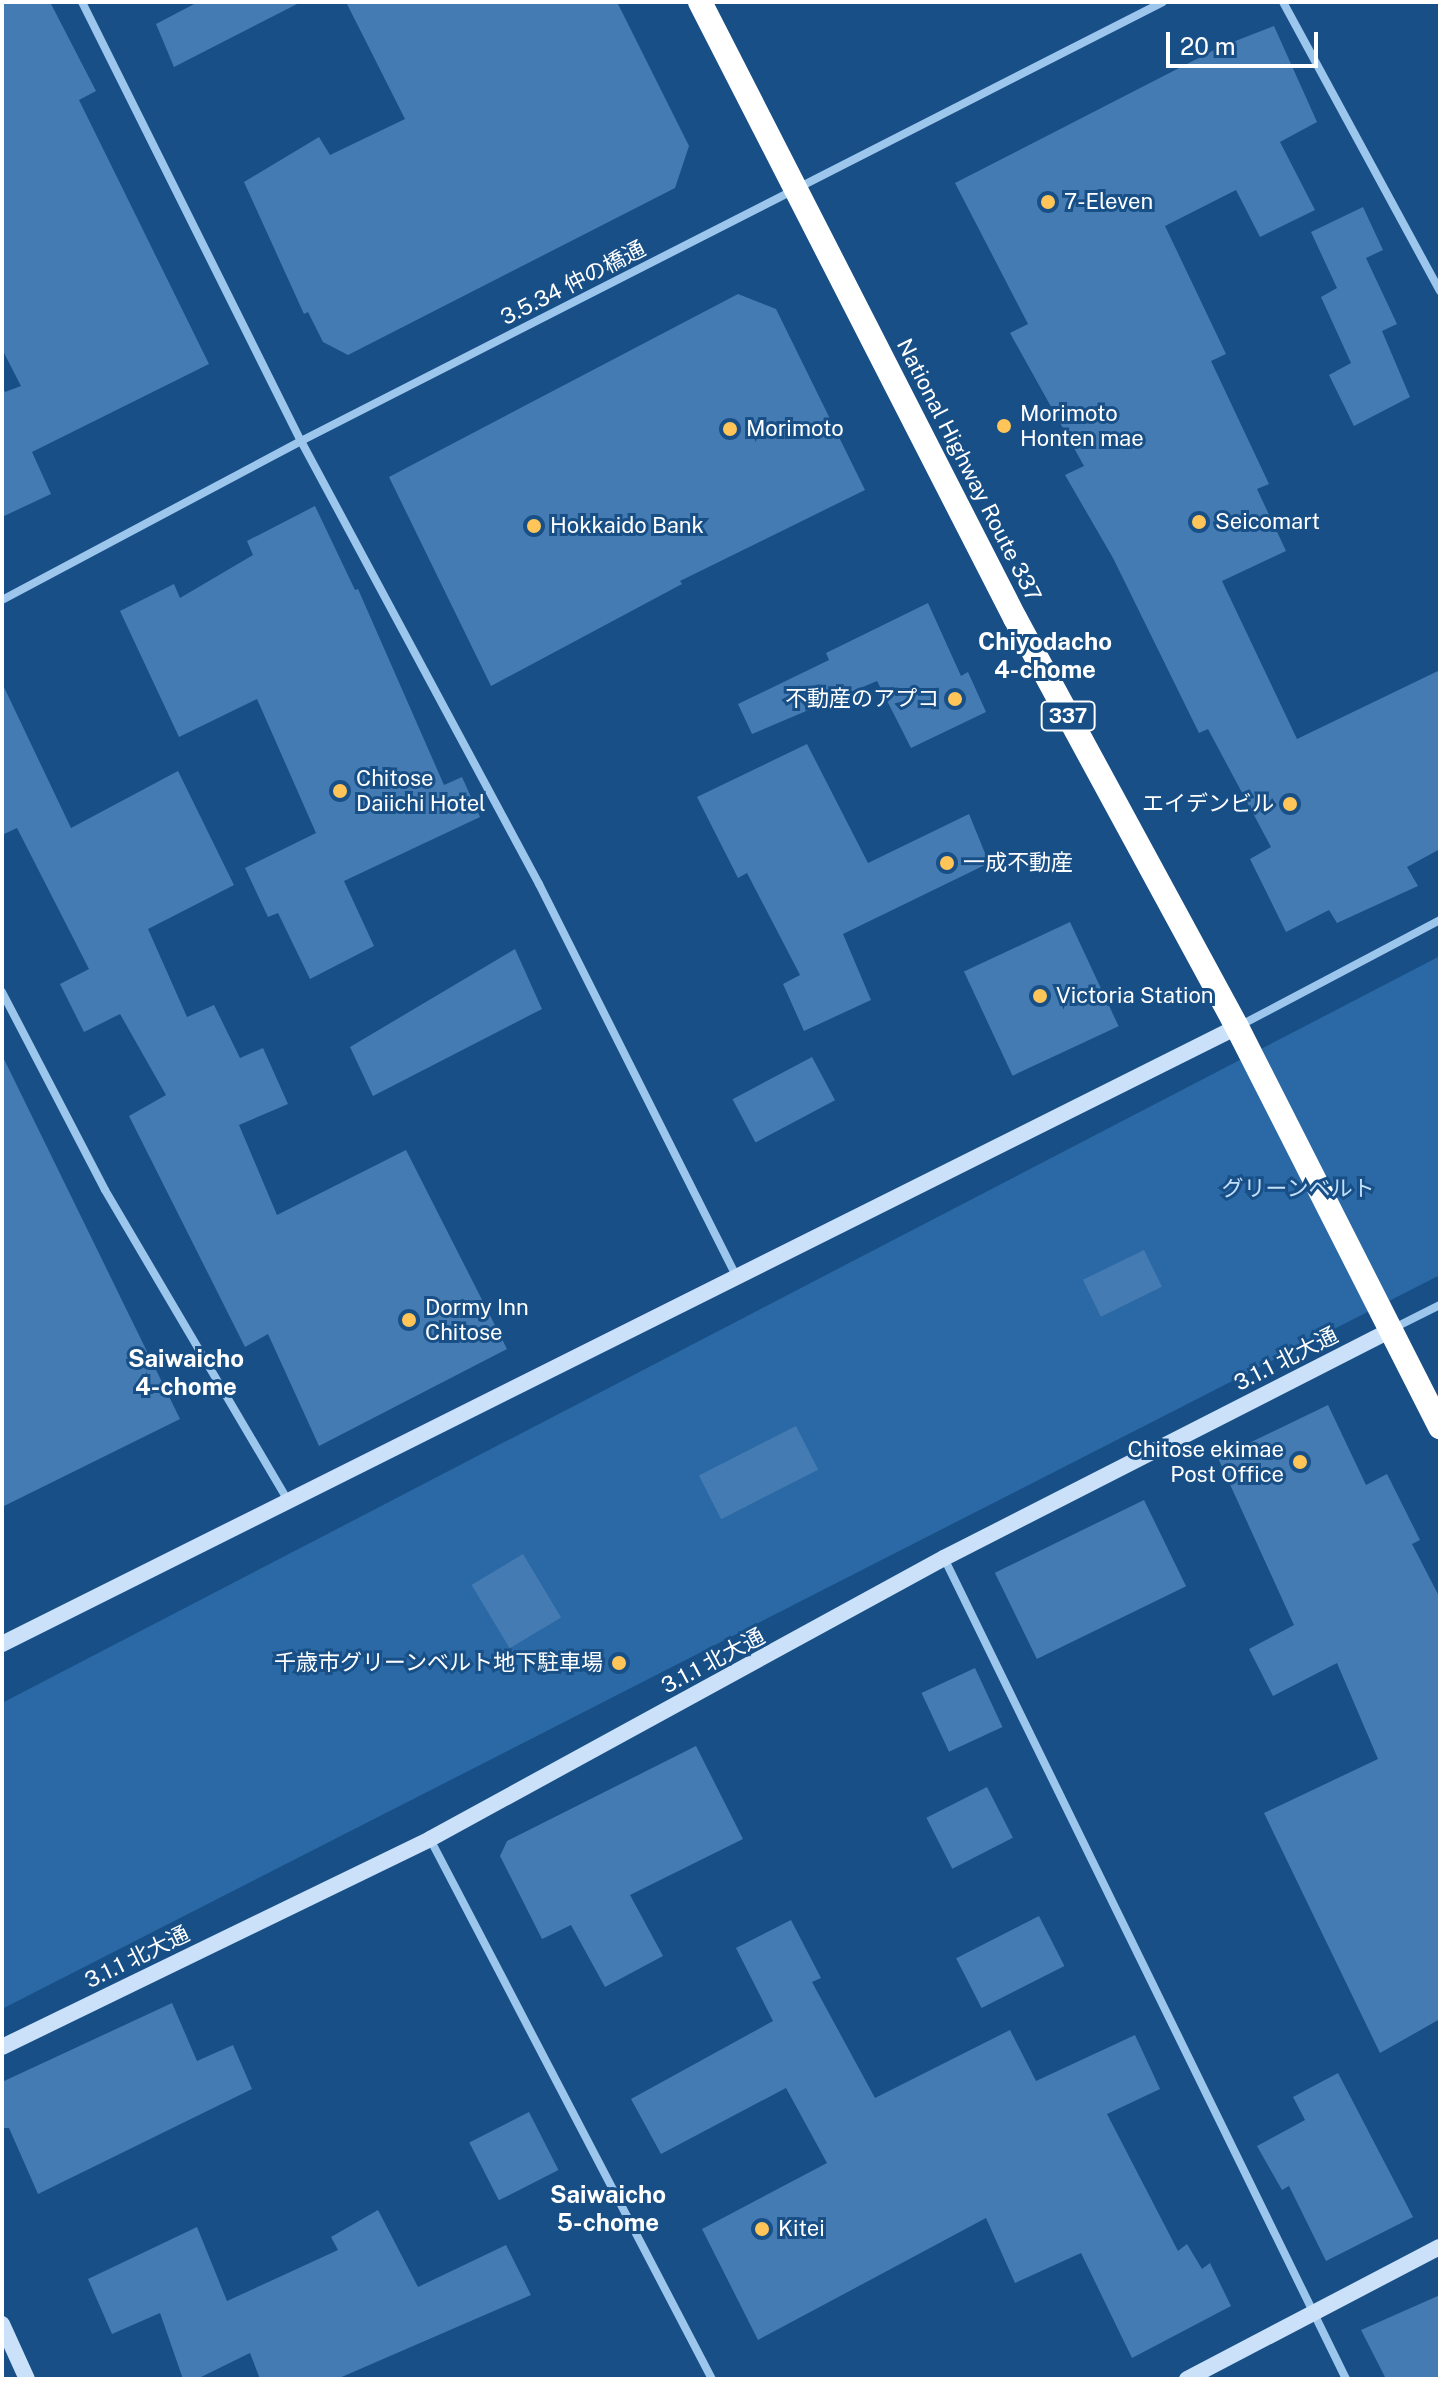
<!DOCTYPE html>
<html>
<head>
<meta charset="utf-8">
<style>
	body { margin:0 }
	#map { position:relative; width:1442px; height:2381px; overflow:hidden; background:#174f86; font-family:"Public Sans","Noto Sans JP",sans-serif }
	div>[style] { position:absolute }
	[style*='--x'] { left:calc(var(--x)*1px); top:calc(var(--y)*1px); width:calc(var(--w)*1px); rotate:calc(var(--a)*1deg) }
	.green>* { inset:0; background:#2a69a5 }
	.building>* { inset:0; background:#447bb2; transform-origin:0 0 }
	.street>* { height:8px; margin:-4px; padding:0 4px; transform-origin:4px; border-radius:4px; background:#9dc6ed }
	.secondary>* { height:16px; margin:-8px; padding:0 8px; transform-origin:8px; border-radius:8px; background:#cae1f9 }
	.highway>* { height:24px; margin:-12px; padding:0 12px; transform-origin:12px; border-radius:12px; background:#fff }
	.dots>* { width:22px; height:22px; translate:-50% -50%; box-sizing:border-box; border:4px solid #174f86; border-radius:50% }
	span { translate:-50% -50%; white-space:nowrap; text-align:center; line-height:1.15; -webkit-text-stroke:6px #174f86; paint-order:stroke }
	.shield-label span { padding:2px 6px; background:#174f86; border:2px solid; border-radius:6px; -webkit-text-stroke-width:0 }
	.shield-label { font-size:20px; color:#fff; font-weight:700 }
	.poi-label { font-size:22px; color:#fff }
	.left { translate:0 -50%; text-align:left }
	.right { translate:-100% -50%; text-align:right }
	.street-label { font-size:22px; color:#fff }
	.park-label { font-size:22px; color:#c3dffa }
	.neighbourhood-label { font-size:24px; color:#fff; font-weight:700 }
	.frame { position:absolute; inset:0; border:4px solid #fff; pointer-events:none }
	.scale { position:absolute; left:1166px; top:32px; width:152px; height:36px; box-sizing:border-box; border:4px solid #fff; border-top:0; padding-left:10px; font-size:24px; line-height:28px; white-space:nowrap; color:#fff; -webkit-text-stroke:6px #174f86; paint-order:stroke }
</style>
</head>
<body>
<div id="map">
	<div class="green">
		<div style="clip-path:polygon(1440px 956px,1440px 1275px,2px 2009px,2px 1703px)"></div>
	</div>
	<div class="building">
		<div style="clip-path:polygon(2px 2px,50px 2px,96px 91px,79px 100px,209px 364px,32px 452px,51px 494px,2px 517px,2px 385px,5px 392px,21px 386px,2px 349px)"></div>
		<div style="clip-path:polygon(198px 2px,301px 2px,174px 67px,156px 24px)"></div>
		<div style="clip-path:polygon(346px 2px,617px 2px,689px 146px,675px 188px,348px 355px,323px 342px,308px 312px,304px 314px,244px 182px,319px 137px,330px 155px,405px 119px)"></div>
		<div style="clip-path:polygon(1274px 26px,1317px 122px,1280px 142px,1315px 210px,1260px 237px,1236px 190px,1165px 226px,1226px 354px,1211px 361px,1269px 484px,1257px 489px,1286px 551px,1222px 581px,1297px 739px,1440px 670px,1440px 849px,1407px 867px,1418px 886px,1337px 923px,1329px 910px,1286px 932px,1250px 859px,1271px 847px,1208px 729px,1199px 733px,1113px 558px,1065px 475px,1084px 466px,1010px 333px,1028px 324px,955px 183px,1220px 47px)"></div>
		<div style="clip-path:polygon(1363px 207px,1383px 250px,1366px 258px,1397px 324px,1382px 331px,1410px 397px,1354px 426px,1329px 375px,1351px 363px,1321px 297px,1337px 288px,1311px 232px)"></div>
		<div style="clip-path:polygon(738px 294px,776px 309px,865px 490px,680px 581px,682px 584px,491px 686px,389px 477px)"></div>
		<div style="clip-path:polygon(315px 506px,355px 590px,358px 589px,444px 785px,462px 777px,480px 817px,344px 881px,374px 946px,310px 979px,278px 913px,268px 917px,245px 868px,316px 833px,257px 699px,179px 737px,120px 611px,174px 584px,180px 598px,253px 555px,247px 541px)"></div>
		<div style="clip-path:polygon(928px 603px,961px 676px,968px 672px,986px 712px,911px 748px,877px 681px,752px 734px,738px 704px,829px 660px,826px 653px)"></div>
		<div style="clip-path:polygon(2px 683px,71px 828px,178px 771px,234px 885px,148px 929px,187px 1017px,214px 1005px,240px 1058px,263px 1048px,288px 1104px,239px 1125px,277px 1215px,406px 1150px,507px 1349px,319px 1446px,268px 1334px,245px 1347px,129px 1116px,166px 1095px,120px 1014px,84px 1032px,60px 984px,89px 969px,17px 828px,2px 835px)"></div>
		<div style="clip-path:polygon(807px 744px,868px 863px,969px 814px,989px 863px,843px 934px,871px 1000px,804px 1031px,783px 984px,800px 975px,747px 873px,738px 878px,697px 797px)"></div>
		<div style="left:1070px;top:922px;width:115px;height:117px;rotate:65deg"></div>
		<div style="clip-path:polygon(515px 949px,542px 1009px,373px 1096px,350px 1047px)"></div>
		<div style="clip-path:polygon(2px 1055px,180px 1419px,2px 1507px)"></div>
		<div style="left:812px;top:1057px;width:49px;height:90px;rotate:62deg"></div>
		<div style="left:1144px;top:1250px;width:41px;height:68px;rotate:64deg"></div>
		<div style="clip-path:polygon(1328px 1405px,1366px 1485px,1387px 1474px,1420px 1540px,1412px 1544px,1440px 1598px,1440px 2019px,1380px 2053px,1264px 1813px,1378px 1759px,1337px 1663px,1273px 1696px,1249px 1649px,1294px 1625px,1218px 1458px)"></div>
		<div style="left:796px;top:1426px;width:49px;height:109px;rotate:63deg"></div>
		<div style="left:1144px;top:1500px;width:96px;height:166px;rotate:64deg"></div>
		<div style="left:523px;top:1554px;width:74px;height:60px;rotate:59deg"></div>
		<div style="left:975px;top:1668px;width:65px;height:59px;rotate:65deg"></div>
		<div style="clip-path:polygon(696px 1746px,743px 1839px,630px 1895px,663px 1956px,605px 1987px,571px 1925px,542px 1939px,500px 1856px,507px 1841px)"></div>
		<div style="left:987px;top:1787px;width:57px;height:68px;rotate:63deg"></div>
		<div style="left:1039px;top:1916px;width:56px;height:93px;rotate:63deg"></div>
		<div style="clip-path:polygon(791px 1920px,821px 1978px,812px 1982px,875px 2098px,1010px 2030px,1036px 2081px,1135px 2035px,1160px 2089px,1107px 2114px,1178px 2251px,1187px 2244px,1202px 2269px,1210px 2263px,1231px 2306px,1132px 2358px,1081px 2253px,1015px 2283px,986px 2218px,758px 2340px,702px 2229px,827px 2163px,786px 2088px,661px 2154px,631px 2099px,773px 2021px,736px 1948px)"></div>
		<div style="clip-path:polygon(172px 2003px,197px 2061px,233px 2045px,252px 2089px,38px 2194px,9px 2128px,2px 2128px,2px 2082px)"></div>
		<div style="clip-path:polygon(1338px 2073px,1413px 2217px,1326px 2261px,1289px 2186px,1282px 2190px,1257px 2146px,1305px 2120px,1293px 2097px)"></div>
		<div style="left:529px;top:2112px;width:65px;height:67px;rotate:63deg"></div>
		<div style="clip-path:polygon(378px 2210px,418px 2287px,506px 2245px,531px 2295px,337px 2379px,260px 2379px,250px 2353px,197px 2379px,183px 2379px,160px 2313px,112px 2334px,88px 2279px,197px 2227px,227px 2301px,338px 2250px,331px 2237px)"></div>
		<div style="clip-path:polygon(1440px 2295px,1440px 2379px,1386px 2379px,1361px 2330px)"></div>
	</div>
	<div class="street">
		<div style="--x:82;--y:2;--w:491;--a:63.5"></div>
		<div style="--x:301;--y:441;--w:503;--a:61.75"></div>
		<div style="--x:539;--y:884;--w:441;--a:63.3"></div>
		<div style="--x:1283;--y:2;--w:329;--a:61.5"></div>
		<div style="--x:2;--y:600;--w:339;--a:-28"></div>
		<div style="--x:301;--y:441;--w:967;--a:-26.99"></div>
		<div style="--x:2;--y:992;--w:223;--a:62.5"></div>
		<div style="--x:105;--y:1190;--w:359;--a:59.5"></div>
		<div style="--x:1241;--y:1025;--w:225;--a:-27.8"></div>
		<div style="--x:1394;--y:1328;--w:51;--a:-26.6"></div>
		<div style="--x:944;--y:1558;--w:914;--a:63.91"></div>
		<div style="--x:430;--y:1839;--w:609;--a:62.43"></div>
	</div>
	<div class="secondary">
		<div style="--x:2;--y:1644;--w:1381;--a:-26.55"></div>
		<div style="--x:2;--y:2047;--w:476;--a:-25.9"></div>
		<div style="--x:430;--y:1839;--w:586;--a:-28.67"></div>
		<div style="--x:944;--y:1558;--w:502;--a:-27.02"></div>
		<div style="--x:2;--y:2324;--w:60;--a:65.6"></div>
		<div style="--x:1187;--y:2379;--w:285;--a:-27.6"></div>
	</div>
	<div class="highway">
		<div style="--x:700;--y:2;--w:692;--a:62.92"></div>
		<div style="--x:1015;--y:618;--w:465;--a:61.5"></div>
		<div style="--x:1237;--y:1027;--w:449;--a:63.1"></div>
	</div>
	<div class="dots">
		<div style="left:1048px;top:202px;background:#ffc559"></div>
		<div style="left:1004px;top:426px;background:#ffc559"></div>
		<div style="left:730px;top:429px;background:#ffc559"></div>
		<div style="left:1199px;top:522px;background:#ffc559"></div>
		<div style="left:534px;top:526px;background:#ffc559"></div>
		<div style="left:955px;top:699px;background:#ffc559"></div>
		<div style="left:340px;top:791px;background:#ffc559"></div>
		<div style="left:1290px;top:804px;background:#ffc559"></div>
		<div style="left:947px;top:863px;background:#ffc559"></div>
		<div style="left:1040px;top:996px;background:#ffc559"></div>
		<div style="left:409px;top:1320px;background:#ffc559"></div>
		<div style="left:1300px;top:1462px;background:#ffc559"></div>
		<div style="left:619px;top:1663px;background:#ffc559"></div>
		<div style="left:762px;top:2229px;background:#ffc559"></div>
	</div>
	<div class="shield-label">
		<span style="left:1068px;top:716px">337</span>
	</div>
	<div class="poi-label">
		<span class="left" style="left:1064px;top:202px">7-Eleven</span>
		<span class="left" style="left:1020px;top:426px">Morimoto<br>Honten mae</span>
		<span class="left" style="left:746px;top:429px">Morimoto</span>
		<span class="left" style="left:1215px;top:522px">Seicomart</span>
		<span class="left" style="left:550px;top:526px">Hokkaido Bank</span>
		<span class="right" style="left:939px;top:699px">不動産のアプコ</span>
		<span class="left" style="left:356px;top:791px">Chitose<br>Daiichi Hotel</span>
		<span class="right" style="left:1274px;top:804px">エイデンビル</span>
		<span class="left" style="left:963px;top:863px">一成不動産</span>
		<span class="left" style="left:1056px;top:996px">Victoria Station</span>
		<span class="left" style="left:425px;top:1320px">Dormy Inn<br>Chitose</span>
		<span class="right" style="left:1284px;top:1462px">Chitose ekimae<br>Post Office</span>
		<span class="right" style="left:603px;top:1663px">千歳市グリーンベルト地下駐車場</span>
		<span class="left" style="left:778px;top:2229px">Kitei</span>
	</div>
	<div class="street-label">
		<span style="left:573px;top:283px;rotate:-27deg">3.5.34 仲の橋通</span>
		<span style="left:969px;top:470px;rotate:63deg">National Highway Route 337</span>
		<span style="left:1286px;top:1359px;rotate:-27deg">3.1.1 北大通</span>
		<span style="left:713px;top:1661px;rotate:-28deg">3.1.1 北大通</span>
		<span style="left:137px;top:1957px;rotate:-26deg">3.1.1 北大通</span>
	</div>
	<div class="park-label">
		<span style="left:1298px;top:1189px">グリーンベルト</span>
	</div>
	<div class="neighbourhood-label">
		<span style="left:1045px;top:656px">Chiyodacho<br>4-chome</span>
		<span style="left:186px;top:1373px">Saiwaicho<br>4-chome</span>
		<span style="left:608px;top:2209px">Saiwaicho<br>5-chome</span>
	</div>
	<div class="frame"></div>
	<div class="scale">20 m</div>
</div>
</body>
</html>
